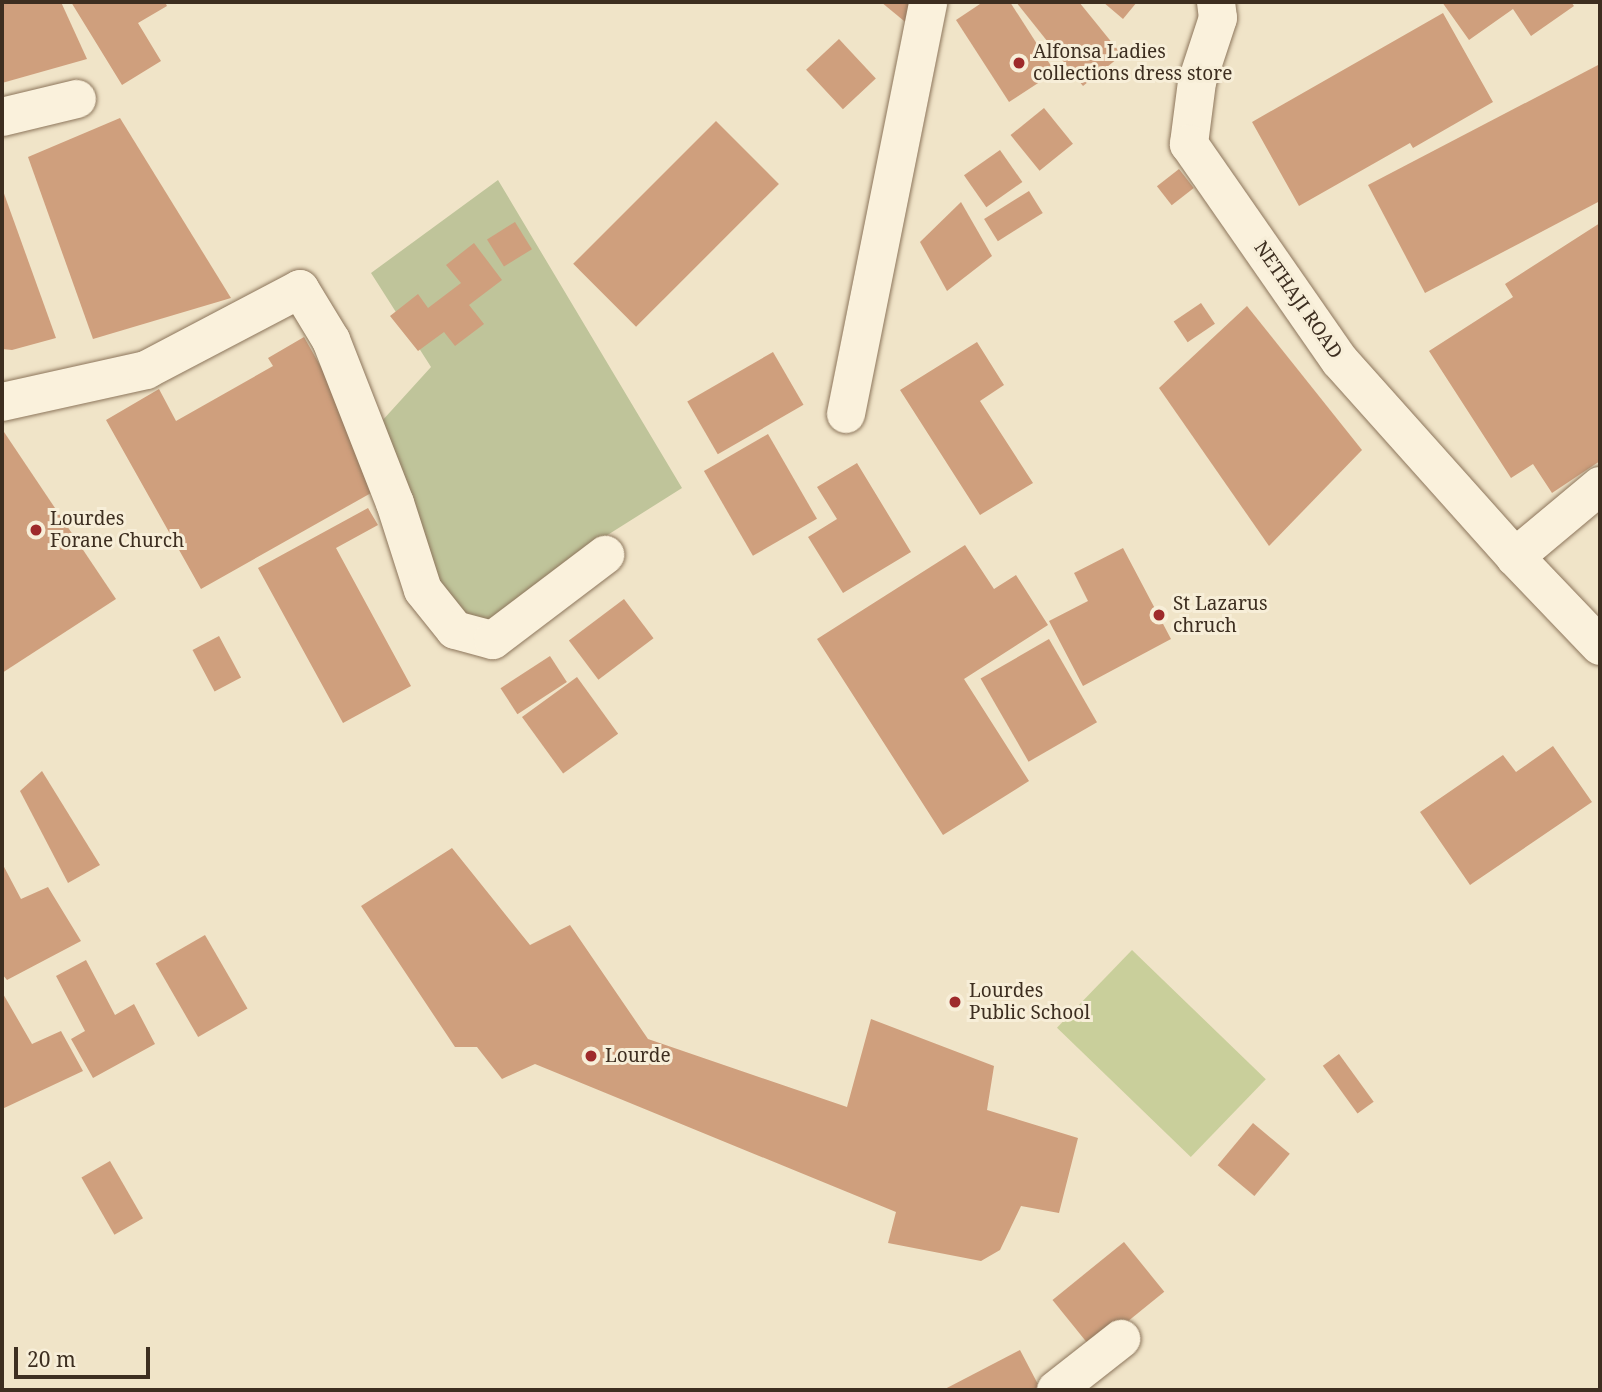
<!DOCTYPE html>
<html>
<head>
<meta charset="utf-8">
<style>
	body { margin:0 }
	#map { position:relative; width:1602px; height:1392px; overflow:hidden; background:#f0e4c8; font-family:"Noto Serif",serif }
	div>[style] { position:absolute }
	[style*='--x'] { left:calc(var(--x)*1px); top:calc(var(--y)*1px); width:calc(var(--w)*1px); rotate:calc(var(--a)*1deg) }
	.green>* { inset:0; background:#c9cf9b; transform-origin:0 0 }
	.cemetery>* { inset:0; background:#bfc49a }
	.building>* { inset:0; background:#cf9f7d; transform-origin:0 0 }
	.roads { filter:drop-shadow(0 0 2px #8d765c) drop-shadow(0 0 2px #8d765c) }
	.minor>* { height:38px; margin:-19px; padding:0 19px; transform-origin:19px; border-radius:19px; background:#faf1dc }
	.dots>* { width:19px; height:19px; translate:-50% -50%; box-sizing:border-box; border:4px solid #f7eed8; border-radius:50% }
	span { translate:-50% -50%; white-space:nowrap; text-align:center; line-height:1.15; -webkit-text-stroke:6px #f7eed8; paint-order:stroke }
	.poi-label { font-size:19px; color:#3d2e20 }
	.left { translate:0 -50%; text-align:left }
	.street-label { font-size:19px; color:#3d2e20 }
	.frame { position:absolute; inset:0; border:4px solid #3d2e20; pointer-events:none }
	.scale { position:absolute; left:14px; top:1347px; width:136px; height:32px; box-sizing:border-box; border:4px solid #3d2e20; border-top:0; padding-left:9px; font-size:21px; line-height:24px; white-space:nowrap; color:#3d2e20; -webkit-text-stroke:5px #f7eed8; paint-order:stroke }
</style>
</head>
<body>
<div id="map">
	<div class="green">
		<div style="left:1132px;top:950px;width:186px;height:108px;rotate:44deg"></div>
	</div>
	<div class="cemetery">
		<div style="clip-path:polygon(498px 180px,682px 488px,579px 553px,492px 627px,458px 616px,434px 574px,381px 422px,431px 367px,371px 273px)"></div>
	</div>
	<div class="building">
		<div style="clip-path:polygon(2px 2px,61px 2px,87px 59px,2px 83px)"></div>
		<div style="clip-path:polygon(71px 2px,165px 2px,167px 6px,138px 23px,161px 61px,122px 85px)"></div>
		<div style="clip-path:polygon(881px 2px,939px 2px,915px 30px)"></div>
		<div style="clip-path:polygon(983px 2px,1010px 2px,1055px 72px,1009px 102px,956px 20px)"></div>
		<div style="clip-path:polygon(1016px 2px,1079px 2px,1122px 55px,1083px 86px)"></div>
		<div style="clip-path:polygon(1103px 2px,1137px 2px,1123px 19px)"></div>
		<div style="clip-path:polygon(1442px 2px,1571px 2px,1574px 6px,1531px 36px,1513px 9px,1469px 40px)"></div>
		<div style="clip-path:polygon(1443px 13px,1493px 102px,1413px 148px,1410px 143px,1299px 206px,1252px 122px)"></div>
		<div style="left:839px;top:39px;width:54px;height:45px;rotate:47deg"></div>
		<div style="clip-path:polygon(1600px 64px,1600px 201px,1425px 293px,1368px 185px)"></div>
		<div style="left:1044px;top:108px;width:46px;height:43px;rotate:51deg"></div>
		<div style="clip-path:polygon(120px 118px,231px 298px,93px 339px,28px 157px)"></div>
		<div style="left:716px;top:121px;width:89px;height:202px;rotate:45deg"></div>
		<div style="left:1000px;top:150px;width:39px;height:44px;rotate:55deg"></div>
		<div style="left:1179px;top:169px;width:24px;height:28px;rotate:52deg"></div>
		<div style="clip-path:polygon(2px 188px,56px 338px,12px 350px,2px 349px)"></div>
		<div style="left:1029px;top:191px;width:26px;height:53px;rotate:58deg"></div>
		<div style="clip-path:polygon(961px 202px,992px 256px,947px 291px,920px 242px)"></div>
		<div style="left:515px;top:222px;width:32px;height:33px;rotate:58deg"></div>
		<div style="clip-path:polygon(1600px 223px,1600px 461px,1552px 493px,1533px 464px,1511px 478px,1429px 351px,1513px 297px,1505px 284px)"></div>
		<div style="clip-path:polygon(474px 243px,502px 280px,469px 305px,484px 324px,455px 346px,444px 332px,418px 351px,390px 316px,418px 294px,428px 308px,461px 283px,446px 265px)"></div>
		<div style="left:1201px;top:303px;width:25px;height:33px;rotate:56deg"></div>
		<div style="clip-path:polygon(1247px 306px,1362px 450px,1269px 546px,1159px 388px)"></div>
		<div style="clip-path:polygon(304px 337px,387px 484px,201px 589px,106px 420px,159px 389px,176px 421px,273px 366px,268px 358px)"></div>
		<div style="clip-path:polygon(977px 342px,1004px 385px,980px 401px,1033px 483px,980px 515px,900px 390px)"></div>
		<div style="left:773px;top:352px;width:61px;height:99px;rotate:60deg"></div>
		<div style="clip-path:polygon(2px 429px,116px 599px,2px 673px)"></div>
		<div style="left:768px;top:434px;width:98px;height:74px;rotate:60deg"></div>
		<div style="clip-path:polygon(857px 463px,911px 552px,843px 593px,808px 537px,837px 519px,817px 487px)"></div>
		<div style="clip-path:polygon(368px 508px,378px 525px,336px 548px,411px 686px,343px 723px,258px 568px)"></div>
		<div style="clip-path:polygon(965px 545px,994px 589px,1016px 575px,1048px 625px,964px 679px,1029px 781px,943px 835px,817px 639px)"></div>
		<div style="clip-path:polygon(1123px 548px,1171px 639px,1083px 686px,1049px 621px,1088px 601px,1074px 573px)"></div>
		<div style="left:624px;top:599px;width:49px;height:69px;rotate:53deg"></div>
		<div style="left:219px;top:636px;width:47px;height:30px;rotate:62deg"></div>
		<div style="left:1049px;top:639px;width:96px;height:79px;rotate:60deg"></div>
		<div style="left:550px;top:656px;width:31px;height:59px;rotate:57deg"></div>
		<div style="left:577px;top:677px;width:70px;height:68px;rotate:54deg"></div>
		<div style="clip-path:polygon(1553px 746px,1592px 802px,1470px 885px,1420px 812px,1503px 755px,1516px 772px)"></div>
		<div style="clip-path:polygon(42px 771px,100px 865px,68px 883px,20px 791px)"></div>
		<div style="clip-path:polygon(452px 848px,530px 945px,570px 925px,648px 1039px,847px 1107px,871px 1019px,994px 1066px,987px 1110px,1078px 1138px,1059px 1213px,1021px 1206px,1000px 1250px,981px 1261px,888px 1243px,896px 1212px,535px 1064px,502px 1079px,477px 1047px,455px 1047px,361px 906px)"></div>
		<div style="clip-path:polygon(2px 863px,21px 899px,48px 887px,81px 941px,7px 980px,2px 974px)"></div>
		<div style="left:205px;top:935px;width:85px;height:57px;rotate:60deg"></div>
		<div style="clip-path:polygon(86px 960px,115px 1015px,134px 1004px,155px 1044px,93px 1078px,71px 1039px,85px 1031px,56px 976px)"></div>
		<div style="clip-path:polygon(2px 992px,32px 1044px,61px 1031px,83px 1071px,2px 1109px)"></div>
		<div style="left:1339px;top:1054px;width:59px;height:20px;rotate:54deg"></div>
		<div style="left:1253px;top:1123px;width:48px;height:55px;rotate:40deg"></div>
		<div style="left:110px;top:1161px;width:66px;height:33px;rotate:60deg"></div>
		<div style="left:1124px;top:1242px;width:64px;height:92px;rotate:51deg"></div>
		<div style="clip-path:polygon(1020px 1350px,1041px 1390px,943px 1390px)"></div>
	</div>
	<div class="roads">
		<div class="minor">
			<div style="--x:1216;--y:2;--w:16;--a:83"></div>
			<div style="--x:1218;--y:18;--w:67;--a:108.2"></div>
			<div style="--x:1197;--y:82;--w:63;--a:97.4"></div>
			<div style="--x:1189;--y:144;--w:264;--a:55.2"></div>
			<div style="--x:1340;--y:361;--w:263;--a:48.2"></div>
			<div style="--x:2;--y:117;--w:77;--a:-13.5"></div>
			<div style="--x:2;--y:402;--w:148;--a:-12.5"></div>
			<div style="--x:146;--y:370;--w:174;--a:-27.7"></div>
			<div style="--x:300;--y:289;--w:60;--a:58.7"></div>
			<div style="--x:331;--y:340;--w:175;--a:68.6"></div>
			<div style="--x:395;--y:503;--w:91;--a:72.2"></div>
			<div style="--x:423;--y:590;--w:51;--a:51.3"></div>
			<div style="--x:455;--y:630;--w:39;--a:15"></div>
			<div style="--x:493;--y:640;--w:141;--a:-37.2"></div>
			<div style="--x:846;--y:414;--w:420;--a:-78.7"></div>
			<div style="--x:1600;--y:486;--w:111;--a:140.1"></div>
			<div style="--x:1515;--y:557;--w:123;--a:46.3"></div>
			<div style="--x:1056;--y:1390;--w:83;--a:-38.1"></div>
		</div>
	</div>
	<div class="dots">
		<div style="left:1019px;top:63px;background:#9e2a2b"></div>
		<div style="left:36px;top:530px;background:#9e2a2b"></div>
		<div style="left:1159px;top:615px;background:#9e2a2b"></div>
		<div style="left:955px;top:1002px;background:#9e2a2b"></div>
		<div style="left:591px;top:1056px;background:#9e2a2b"></div>
	</div>
	<div class="poi-label">
		<span class="left" style="left:1033px;top:63px">Alfonsa Ladies<br>collections dress store</span>
		<span class="left" style="left:50px;top:530px">Lourdes<br>Forane Church</span>
		<span class="left" style="left:1173px;top:615px">St Lazarus<br>chruch</span>
		<span class="left" style="left:969px;top:1002px">Lourdes<br>Public School</span>
		<span class="left" style="left:605px;top:1056px">Lourde</span>
	</div>
	<div class="street-label">
		<span style="left:1298px;top:300px;rotate:55deg">NETHAJI ROAD</span>
	</div>
	<div class="frame"></div>
	<div class="scale">20 m</div>
</div>
</body>
</html>
